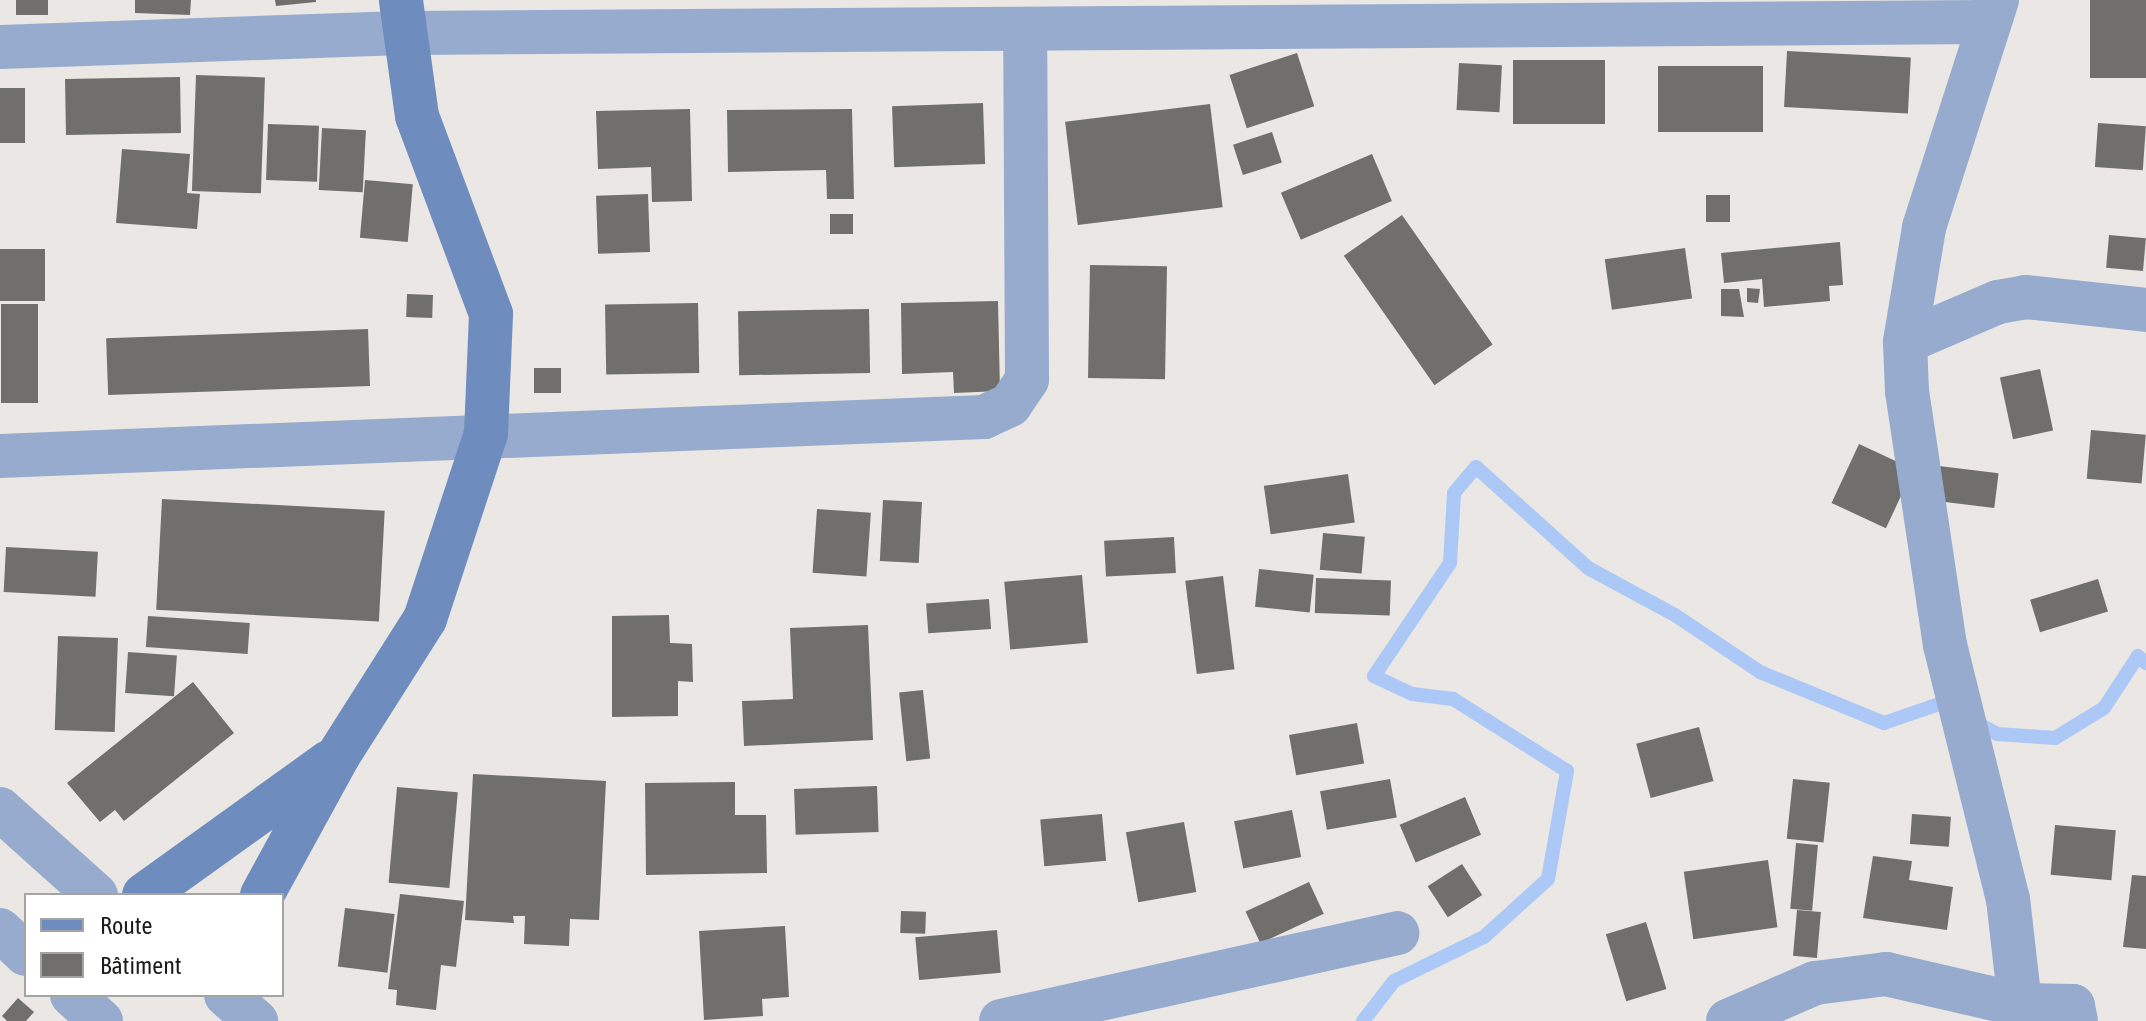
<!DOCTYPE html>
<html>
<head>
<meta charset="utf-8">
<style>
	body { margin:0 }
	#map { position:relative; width:2146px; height:1021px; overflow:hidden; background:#eae7e4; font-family:"Asap Condensed",sans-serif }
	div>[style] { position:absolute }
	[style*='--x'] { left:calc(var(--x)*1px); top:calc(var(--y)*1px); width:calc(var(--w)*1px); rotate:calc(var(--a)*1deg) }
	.stream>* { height:14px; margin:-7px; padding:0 7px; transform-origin:7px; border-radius:7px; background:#acc8f7 }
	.building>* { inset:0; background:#716f6c; transform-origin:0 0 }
	.street>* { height:44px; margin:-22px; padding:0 22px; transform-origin:22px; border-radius:22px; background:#96abcd }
	.secondary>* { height:44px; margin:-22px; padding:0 22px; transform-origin:22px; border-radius:22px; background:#6e8dbe }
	span { translate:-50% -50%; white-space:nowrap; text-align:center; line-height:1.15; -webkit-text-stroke:6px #fff; paint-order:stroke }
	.legend { position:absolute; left:24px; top:893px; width:260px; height:104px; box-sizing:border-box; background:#fff; border:2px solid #a4a4a3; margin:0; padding:10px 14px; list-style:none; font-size:24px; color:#1b1b1a }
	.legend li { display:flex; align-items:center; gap:16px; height:40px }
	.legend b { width:40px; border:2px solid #a4a4a3 }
</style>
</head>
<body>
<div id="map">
	<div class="stream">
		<div style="--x:1973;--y:721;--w:27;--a:28"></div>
		<div style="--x:1997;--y:734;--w:58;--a:3.9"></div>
		<div style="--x:2055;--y:738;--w:57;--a:-31.5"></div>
		<div style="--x:2104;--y:708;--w:62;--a:-56.8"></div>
		<div style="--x:2138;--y:656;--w:11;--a:41"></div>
		<div style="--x:1363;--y:1021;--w:51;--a:-52.2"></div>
		<div style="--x:1394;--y:981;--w:100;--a:-26.1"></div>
		<div style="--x:1484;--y:937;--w:86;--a:-42.2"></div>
		<div style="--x:1548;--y:879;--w:110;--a:-80"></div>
		<div style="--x:1567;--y:771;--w:135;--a:-147.7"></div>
		<div style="--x:1453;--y:699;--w:41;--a:-173"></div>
		<div style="--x:1412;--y:694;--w:42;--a:-154.7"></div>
		<div style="--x:1374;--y:676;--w:136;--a:-56.1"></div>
		<div style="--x:1450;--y:563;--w:70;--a:-86.7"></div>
		<div style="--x:1454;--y:493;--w:34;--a:-50"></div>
		<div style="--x:1476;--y:467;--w:151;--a:42"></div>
		<div style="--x:1588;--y:568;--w:99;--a:28.4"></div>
		<div style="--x:1675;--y:615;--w:102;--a:33.8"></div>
		<div style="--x:1760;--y:672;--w:134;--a:22.4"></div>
		<div style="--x:1884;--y:723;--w:58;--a:-19.1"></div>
		<div style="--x:1939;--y:704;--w:17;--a:28"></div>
	</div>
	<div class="building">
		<div style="left:16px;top:0;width:32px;height:15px"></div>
		<div style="clip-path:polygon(135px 0,191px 0,190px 15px,135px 13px)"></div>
		<div style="clip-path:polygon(275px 0,316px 0,316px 2px,276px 6px)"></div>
		<div style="left:2090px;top:0;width:56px;height:78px"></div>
		<div style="left:1787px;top:51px;width:124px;height:56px;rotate:3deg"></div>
		<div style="left:1297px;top:53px;width:56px;height:71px;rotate:72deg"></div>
		<div style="left:1513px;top:60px;width:92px;height:64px"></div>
		<div style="left:1459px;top:63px;width:43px;height:47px;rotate:3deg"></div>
		<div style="left:1658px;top:66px;width:105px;height:66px"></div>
		<div style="left:196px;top:75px;width:69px;height:116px;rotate:2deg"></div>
		<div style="left:180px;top:77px;width:56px;height:115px;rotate:89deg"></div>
		<div style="left:0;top:88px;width:25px;height:55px"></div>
		<div style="left:983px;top:103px;width:61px;height:91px;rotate:88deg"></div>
		<div style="left:1210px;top:104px;width:104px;height:146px;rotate:83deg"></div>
		<div style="clip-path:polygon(690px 109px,692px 201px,652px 202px,651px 167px,598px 169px,596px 111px)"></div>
		<div style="clip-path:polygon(852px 109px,854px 199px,827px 199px,826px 170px,728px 172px,727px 110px)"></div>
		<div style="left:2098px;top:123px;width:48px;height:44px;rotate:4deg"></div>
		<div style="left:268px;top:124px;width:51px;height:56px;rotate:2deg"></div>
		<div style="left:322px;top:128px;width:44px;height:62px;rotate:3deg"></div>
		<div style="left:1272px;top:132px;width:32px;height:41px;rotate:72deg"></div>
		<div style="clip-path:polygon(122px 149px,190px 154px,187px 193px,200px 194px,197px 229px,116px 223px)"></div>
		<div style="left:1372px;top:154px;width:51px;height:99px;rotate:67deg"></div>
		<div style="left:365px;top:180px;width:48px;height:58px;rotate:5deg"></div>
		<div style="left:648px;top:194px;width:58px;height:52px;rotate:88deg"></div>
		<div style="left:1706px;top:195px;width:24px;height:27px"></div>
		<div style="left:830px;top:214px;width:23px;height:20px"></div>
		<div style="left:1402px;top:215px;width:158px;height:71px;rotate:55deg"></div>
		<div style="left:2109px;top:235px;width:37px;height:33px;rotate:5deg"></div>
		<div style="clip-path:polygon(1840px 242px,1843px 285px,1829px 286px,1830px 301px,1764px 307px,1762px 279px,1724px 283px,1721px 253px)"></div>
		<div style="left:1685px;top:248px;width:51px;height:81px;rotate:82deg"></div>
		<div style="left:0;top:249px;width:45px;height:52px"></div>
		<div style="left:1090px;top:265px;width:77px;height:113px;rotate:1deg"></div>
		<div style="clip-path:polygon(1747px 288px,1760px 289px,1758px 303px,1747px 302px)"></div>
		<div style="clip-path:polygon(1721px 289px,1739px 289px,1744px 317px,1721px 316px)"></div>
		<div style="left:407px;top:294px;width:26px;height:23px;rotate:2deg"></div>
		<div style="clip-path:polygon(998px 301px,1000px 391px,954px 393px,953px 372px,902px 374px,901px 303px)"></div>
		<div style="left:698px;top:303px;width:70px;height:93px;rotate:89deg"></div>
		<div style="left:1px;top:304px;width:37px;height:99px"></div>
		<div style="left:869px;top:309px;width:64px;height:131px;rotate:89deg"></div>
		<div style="left:368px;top:329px;width:57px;height:262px;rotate:88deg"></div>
		<div style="left:534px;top:368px;width:27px;height:25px"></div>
		<div style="left:2040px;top:369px;width:63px;height:41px;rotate:78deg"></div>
		<div style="left:2091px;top:430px;width:55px;height:49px;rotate:5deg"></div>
		<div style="left:1859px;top:444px;width:60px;height:65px;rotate:25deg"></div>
		<div style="left:1939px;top:466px;width:60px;height:35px;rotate:7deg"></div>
		<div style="left:1348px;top:474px;width:49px;height:85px;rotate:82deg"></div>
		<div style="left:162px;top:499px;width:223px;height:111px;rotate:3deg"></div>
		<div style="left:883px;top:500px;width:39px;height:61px;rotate:3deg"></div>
		<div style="left:817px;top:509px;width:54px;height:64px;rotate:4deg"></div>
		<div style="left:1323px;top:533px;width:42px;height:37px;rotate:5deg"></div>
		<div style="left:1174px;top:537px;width:36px;height:70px;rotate:87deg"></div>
		<div style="left:6px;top:547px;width:92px;height:45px;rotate:3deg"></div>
		<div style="left:1259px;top:569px;width:55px;height:38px;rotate:6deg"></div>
		<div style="left:1082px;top:575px;width:68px;height:78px;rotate:85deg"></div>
		<div style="left:1223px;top:576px;width:94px;height:38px;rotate:83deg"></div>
		<div style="left:1316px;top:578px;width:75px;height:35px;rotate:2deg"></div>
		<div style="left:2098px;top:579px;width:34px;height:71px;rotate:73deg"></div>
		<div style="left:989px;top:599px;width:30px;height:63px;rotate:86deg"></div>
		<div style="clip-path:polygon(669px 615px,670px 643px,692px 644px,693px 682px,678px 681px,678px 716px,612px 717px,612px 616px)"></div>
		<div style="left:148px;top:616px;width:102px;height:31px;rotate:4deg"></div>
		<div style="clip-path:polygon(868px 625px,873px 740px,744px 746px,742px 701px,793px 699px,790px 628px)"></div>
		<div style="left:58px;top:636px;width:60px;height:94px;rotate:2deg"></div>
		<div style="left:128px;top:652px;width:49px;height:41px;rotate:4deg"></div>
		<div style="clip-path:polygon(193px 682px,234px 733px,124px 821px,115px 810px,100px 822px,67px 783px)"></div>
		<div style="left:923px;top:690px;width:69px;height:24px;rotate:84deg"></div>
		<div style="left:1357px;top:723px;width:41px;height:69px;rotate:80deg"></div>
		<div style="left:1699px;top:727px;width:56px;height:65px;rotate:75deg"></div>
		<div style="clip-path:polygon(473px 774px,606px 781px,599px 920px,570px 919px,569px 946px,524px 944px,525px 916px,513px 916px,514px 923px,465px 920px)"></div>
		<div style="left:1390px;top:779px;width:39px;height:71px;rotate:80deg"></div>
		<div style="left:1793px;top:779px;width:37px;height:60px;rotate:6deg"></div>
		<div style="clip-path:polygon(735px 782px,735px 815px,766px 815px,767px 873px,646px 875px,645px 783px)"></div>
		<div style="left:877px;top:786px;width:46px;height:83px;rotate:88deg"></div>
		<div style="left:397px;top:787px;width:61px;height:96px;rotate:5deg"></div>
		<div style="left:1465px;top:797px;width:41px;height:71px;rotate:67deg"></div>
		<div style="left:1292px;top:810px;width:48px;height:59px;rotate:79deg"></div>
		<div style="left:1102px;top:814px;width:47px;height:62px;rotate:85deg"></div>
		<div style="left:1912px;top:814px;width:39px;height:30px;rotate:4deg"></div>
		<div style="left:1184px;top:822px;width:71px;height:59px;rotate:80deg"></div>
		<div style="left:2055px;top:825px;width:61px;height:50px;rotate:5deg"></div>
		<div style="left:1796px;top:843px;width:22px;height:66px;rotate:5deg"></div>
		<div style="clip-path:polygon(1873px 856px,1912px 861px,1909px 880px,1953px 887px,1947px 930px,1863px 918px)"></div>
		<div style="left:1768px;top:860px;width:68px;height:85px;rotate:82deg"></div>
		<div style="left:1462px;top:864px;width:37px;height:41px;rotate:57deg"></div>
		<div style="clip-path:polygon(2132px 875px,2146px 876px,2146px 949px,2123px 947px)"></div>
		<div style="left:1309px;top:882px;width:35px;height:70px;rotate:65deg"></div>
		<div style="clip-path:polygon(400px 894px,464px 901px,456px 967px,441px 965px,436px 1010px,396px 1005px,397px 990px,388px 989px)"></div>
		<div style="left:345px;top:908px;width:50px;height:59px;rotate:7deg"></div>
		<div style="left:1797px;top:910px;width:24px;height:46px;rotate:5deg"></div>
		<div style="left:901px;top:911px;width:25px;height:22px;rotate:2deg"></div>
		<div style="left:1646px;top:922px;width:70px;height:42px;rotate:73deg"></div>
		<div style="clip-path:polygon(785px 926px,789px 997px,762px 999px,763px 1016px,704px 1020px,699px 931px)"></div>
		<div style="left:997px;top:930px;width:43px;height:82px;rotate:85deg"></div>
		<div style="clip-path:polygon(18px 998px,34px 1012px,26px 1021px,7px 1021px,2px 1016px)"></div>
	</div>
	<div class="street">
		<div style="--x:1997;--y:0;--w:239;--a:107.8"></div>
		<div style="--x:1924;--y:228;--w:116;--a:99.5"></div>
		<div style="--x:1905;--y:342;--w:49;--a:87.7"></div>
		<div style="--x:1907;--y:391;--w:257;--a:81.5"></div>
		<div style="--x:1945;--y:645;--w:262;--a:76.1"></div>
		<div style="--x:2008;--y:899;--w:107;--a:83.5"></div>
		<div style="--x:0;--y:47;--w:409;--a:-2"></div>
		<div style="--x:409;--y:33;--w:1580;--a:-0.4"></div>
		<div style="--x:1905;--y:342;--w:101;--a:-23.3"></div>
		<div style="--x:1998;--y:302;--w:27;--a:-10"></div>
		<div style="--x:2025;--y:297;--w:122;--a:6.1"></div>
		<div style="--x:0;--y:456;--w:985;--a:-2.27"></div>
		<div style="--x:984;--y:417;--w:29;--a:-25"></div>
		<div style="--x:1010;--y:405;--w:30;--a:-56"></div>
		<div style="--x:1027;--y:380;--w:350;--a:-90.3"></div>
		<div style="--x:0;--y:809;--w:129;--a:41.9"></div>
		<div style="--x:0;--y:930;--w:35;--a:43"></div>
		<div style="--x:72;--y:995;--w:39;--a:42"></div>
		<div style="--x:226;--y:995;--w:40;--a:41"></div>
		<div style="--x:1001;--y:1021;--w:406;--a:-12.5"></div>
		<div style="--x:1728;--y:1021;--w:95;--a:-23.6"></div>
		<div style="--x:1815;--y:983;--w:72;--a:-7.2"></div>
		<div style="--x:1886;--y:974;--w:138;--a:13"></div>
		<div style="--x:2020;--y:1005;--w:53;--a:1.1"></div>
		<div style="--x:2073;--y:1006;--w:15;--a:79"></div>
	</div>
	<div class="secondary">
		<div style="--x:144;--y:895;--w:228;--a:-35.7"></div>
		<div style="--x:262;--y:895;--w:158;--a:-61.3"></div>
		<div style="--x:338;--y:756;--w:162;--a:-57.6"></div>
		<div style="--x:425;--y:619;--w:195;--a:-71.8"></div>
		<div style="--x:486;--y:434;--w:120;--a:-87.6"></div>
		<div style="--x:491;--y:314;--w:211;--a:-110.5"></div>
		<div style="--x:417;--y:116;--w:117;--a:-97.9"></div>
	</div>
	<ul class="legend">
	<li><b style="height:10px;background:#6e8dbe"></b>Route</li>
	<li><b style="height:22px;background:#716f6c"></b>Bâtiment</li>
	</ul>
</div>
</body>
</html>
